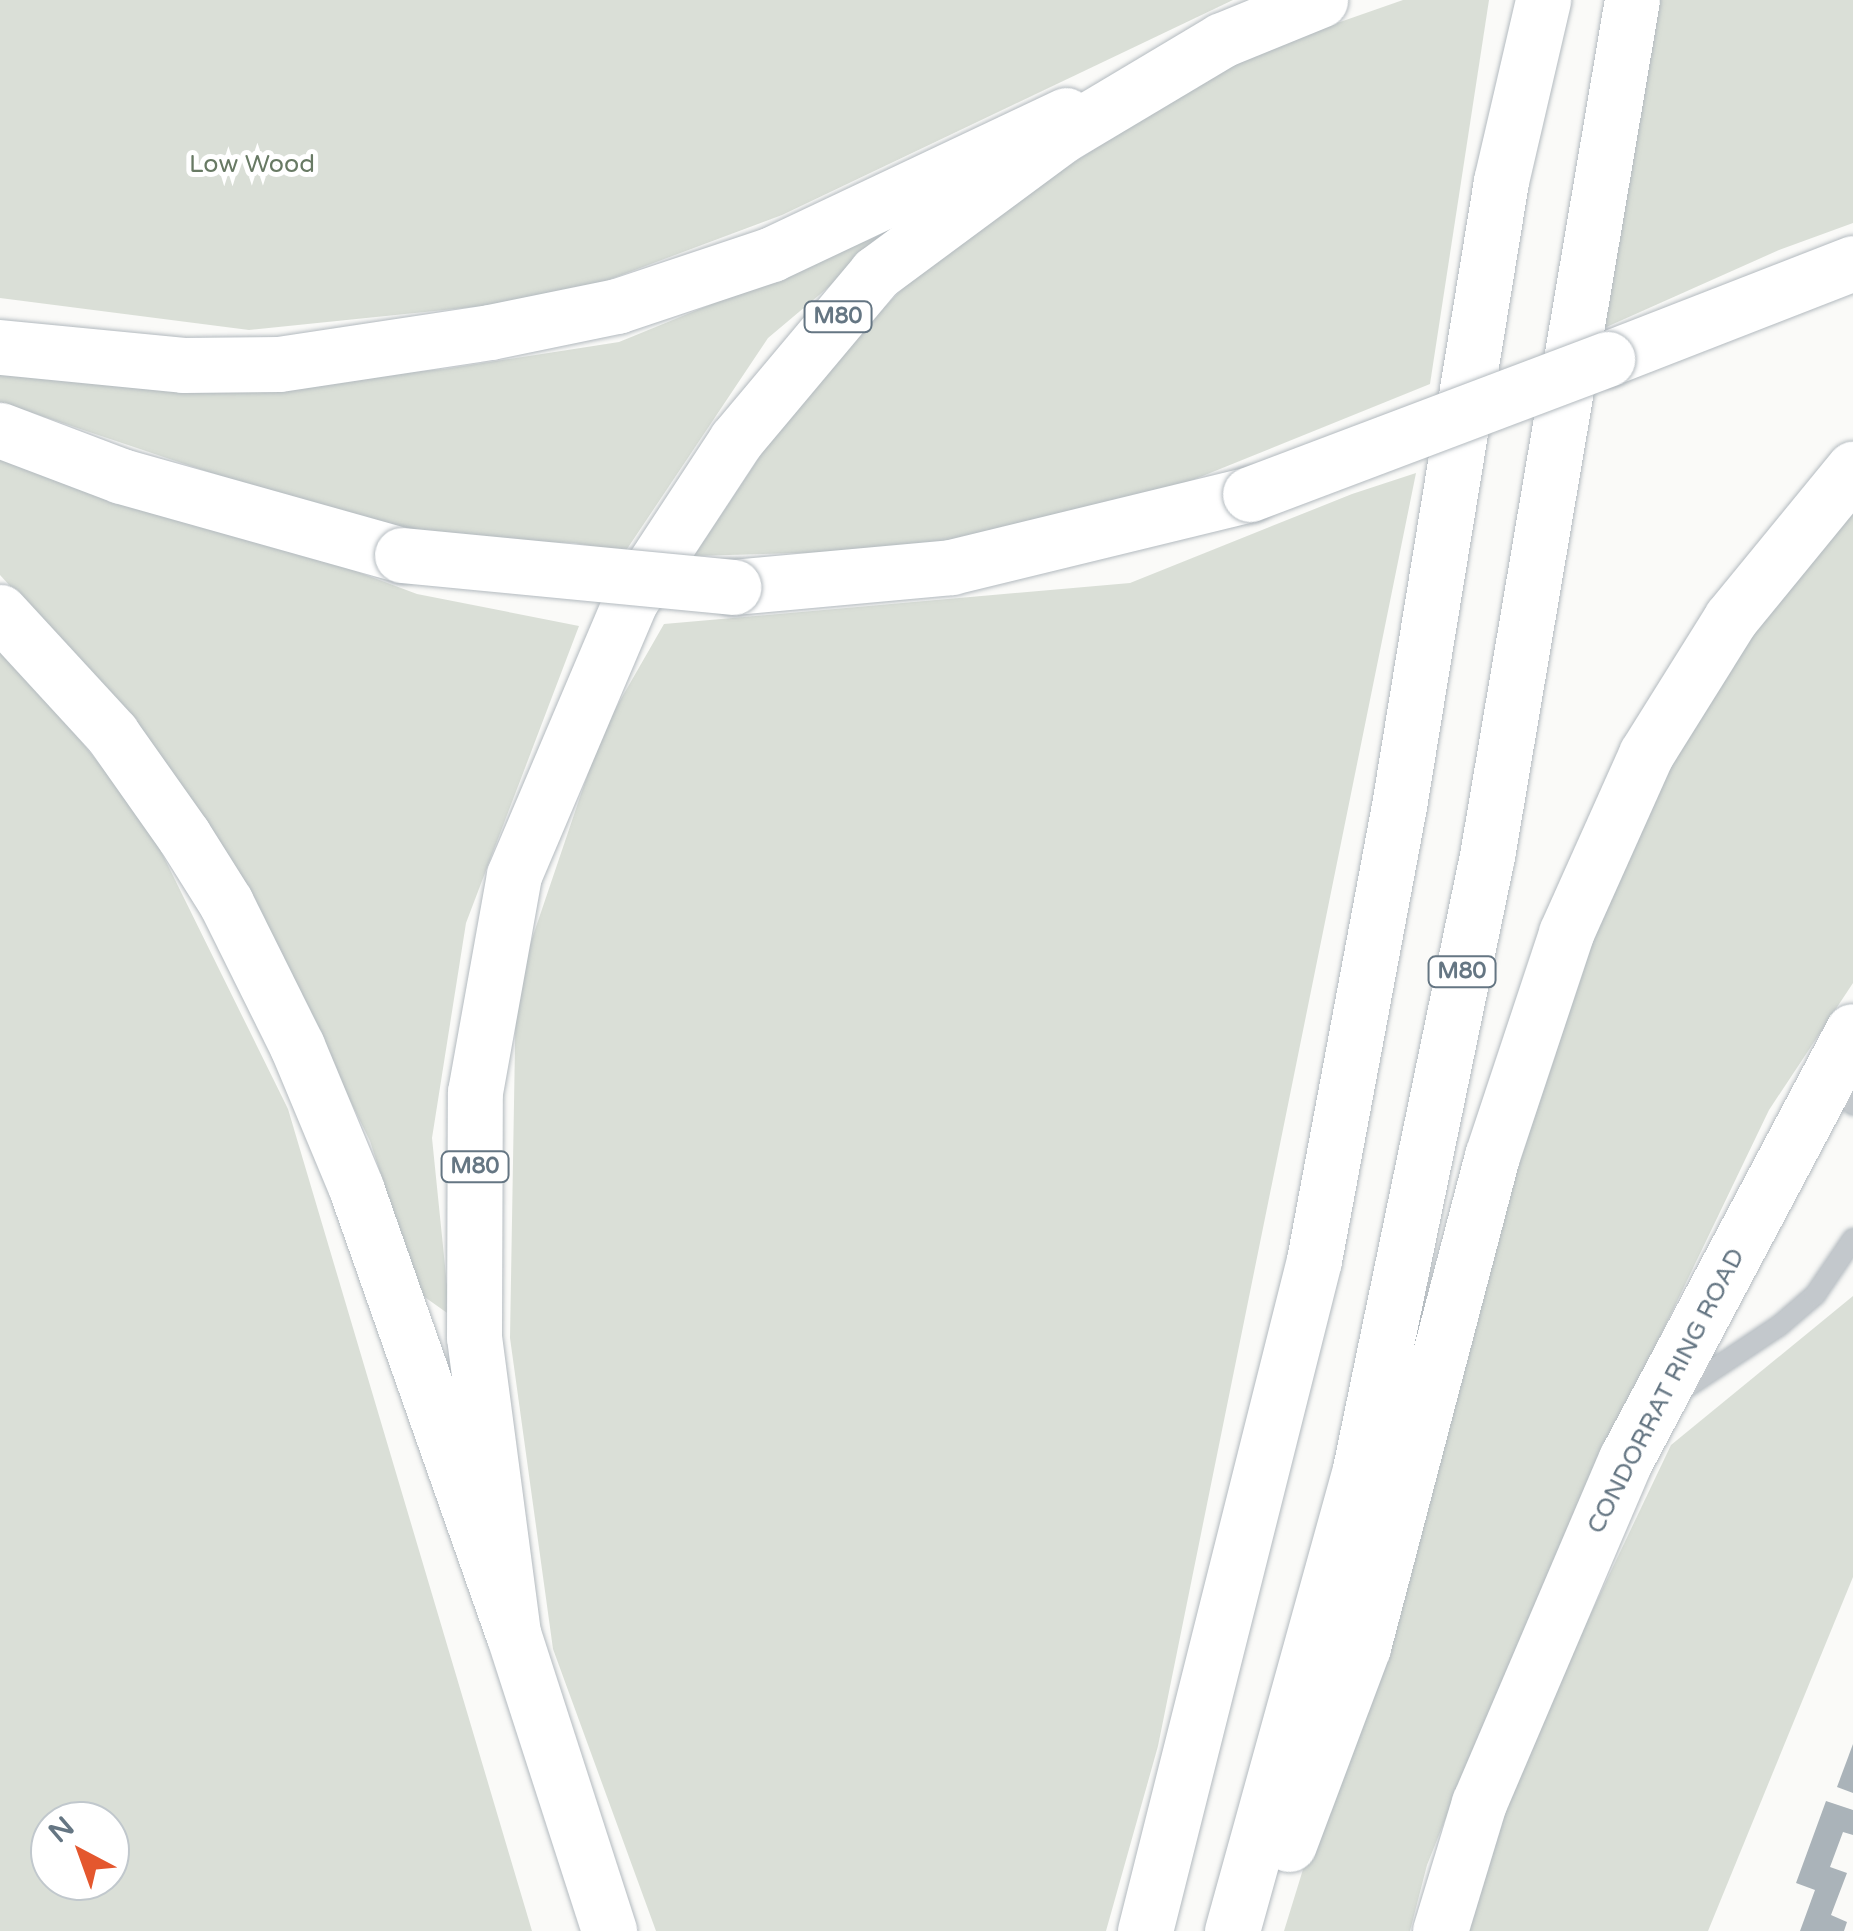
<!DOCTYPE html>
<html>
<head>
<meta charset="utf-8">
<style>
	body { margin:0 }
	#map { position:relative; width:1853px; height:1931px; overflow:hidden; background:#fafaf8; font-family:"Varela Round",sans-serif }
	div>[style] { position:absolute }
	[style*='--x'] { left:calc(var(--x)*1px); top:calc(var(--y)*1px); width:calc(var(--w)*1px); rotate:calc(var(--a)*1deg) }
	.green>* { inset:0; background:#dadfd7 }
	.building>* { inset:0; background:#aab3b9 }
	.roads { filter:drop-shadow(0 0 2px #b3babf) drop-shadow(0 0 2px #b3babf) }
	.lane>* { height:20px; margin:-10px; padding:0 10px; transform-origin:10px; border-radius:10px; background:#c3c8cc }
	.secondary>* { height:55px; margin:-27.5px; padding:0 27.5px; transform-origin:27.5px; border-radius:27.5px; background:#fff }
	.primary>* { height:55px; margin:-27.5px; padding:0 27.5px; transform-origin:27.5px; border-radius:27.5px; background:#fff }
	.highway>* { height:55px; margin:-27.5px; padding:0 27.5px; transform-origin:27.5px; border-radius:27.5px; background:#fff }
	.bridges { filter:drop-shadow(0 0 2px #b3babf) drop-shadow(0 0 2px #b3babf) }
	.secondary-bridge>* { height:55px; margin:-27.5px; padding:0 27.5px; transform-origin:27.5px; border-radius:27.5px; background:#fff }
	span { translate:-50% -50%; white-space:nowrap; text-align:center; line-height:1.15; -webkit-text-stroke:10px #fff; paint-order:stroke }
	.shield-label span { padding:2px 8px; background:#fff; border:2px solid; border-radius:8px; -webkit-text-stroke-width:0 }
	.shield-label { font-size:22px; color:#657683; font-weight:700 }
	.park-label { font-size:25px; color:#687a64 }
	.street-label { font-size:25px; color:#657683 }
	.north { position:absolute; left:30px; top:1801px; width:100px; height:100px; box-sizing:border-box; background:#fff; border:2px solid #c1c8cd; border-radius:50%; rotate:319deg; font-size:28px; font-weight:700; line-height:40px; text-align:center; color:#657683 }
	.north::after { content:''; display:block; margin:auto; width:35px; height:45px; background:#e4572e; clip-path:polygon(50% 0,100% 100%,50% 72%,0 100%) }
</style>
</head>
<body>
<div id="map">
	<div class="green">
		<div style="clip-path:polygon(0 0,1233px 0,782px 215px,560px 298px,249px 330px,0 298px)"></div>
		<div style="clip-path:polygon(1403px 0,1489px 0,1430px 384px,1158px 494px,910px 550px,694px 556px,799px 397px,939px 250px,1231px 60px)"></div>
		<div style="clip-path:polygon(1657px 0,1853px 0,1853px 223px,1779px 250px,1593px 333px)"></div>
		<div style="clip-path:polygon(900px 227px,768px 338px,625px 552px,574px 543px,446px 539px,259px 489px,0 402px,0 360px,221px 389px,444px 369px,619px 342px)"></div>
		<div style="clip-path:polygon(0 452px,259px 535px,417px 594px,579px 626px,466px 923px,432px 1138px,450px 1315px,419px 1293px,370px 1141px,230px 857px,93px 677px,0 575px)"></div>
		<div style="clip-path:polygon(1416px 473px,1158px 1746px,1106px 1931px,656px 1931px,553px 1649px,510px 1338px,516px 986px,602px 732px,664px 624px,1130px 583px,1352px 494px)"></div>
		<div style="clip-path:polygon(1853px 509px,1853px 983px,1769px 1110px,1645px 1368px,1461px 1780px,1427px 1865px,1410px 1931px,1284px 1931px,1421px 1487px,1552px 1016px,1647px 802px,1712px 680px)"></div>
		<div style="clip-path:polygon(evenodd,0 647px,23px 669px,147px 823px,288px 1109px,532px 1931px,0 1931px,0 647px,50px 1821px,110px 1821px,110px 1881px,50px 1881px,50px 1821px)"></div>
		<div style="clip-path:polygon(1853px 1296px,1853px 1577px,1708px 1931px,1460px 1931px,1532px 1737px,1671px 1445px)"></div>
	</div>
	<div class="building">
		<div style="clip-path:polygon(1853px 1744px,1853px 1793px,1837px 1787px)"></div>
		<div style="clip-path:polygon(1826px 1801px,1853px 1810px,1853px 1835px,1843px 1832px,1830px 1867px,1847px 1873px,1831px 1915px,1847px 1922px,1844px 1931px,1800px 1931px,1815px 1890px,1796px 1883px)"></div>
	</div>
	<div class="roads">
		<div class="lane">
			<div style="--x:1840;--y:1071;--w:36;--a:69"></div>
			<div style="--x:1681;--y:1391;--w:118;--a:-33.6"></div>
			<div style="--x:1779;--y:1326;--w:48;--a:-40.7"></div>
			<div style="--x:1815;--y:1295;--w:68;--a:-55.8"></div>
		</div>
		<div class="secondary">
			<div style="--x:0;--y:347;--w:184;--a:5.6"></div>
			<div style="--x:183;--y:365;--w:96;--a:-0.6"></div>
			<div style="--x:279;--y:364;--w:213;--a:-8.6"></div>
			<div style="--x:490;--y:332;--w:130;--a:-11.6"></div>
			<div style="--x:617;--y:306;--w:163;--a:-18.5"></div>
			<div style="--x:772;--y:254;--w:325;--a:-25.3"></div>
			<div style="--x:1607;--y:359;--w:264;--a:-21.3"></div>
			<div style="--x:0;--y:430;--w:129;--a:20.8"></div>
			<div style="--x:121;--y:476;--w:292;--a:15.7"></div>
			<div style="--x:733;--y:587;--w:219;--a:-5.2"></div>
			<div style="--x:951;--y:567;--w:308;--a:-13.7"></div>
			<div style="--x:1440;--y:1931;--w:134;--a:-73.1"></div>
			<div style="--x:1479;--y:1803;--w:374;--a:-66.9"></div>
			<div style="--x:1626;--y:1459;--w:484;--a:-62.1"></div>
		</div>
		<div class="primary">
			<div style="--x:1222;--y:40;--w:106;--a:-22.2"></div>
		</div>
		<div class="highway">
			<div style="--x:0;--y:612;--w:166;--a:47.4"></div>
			<div style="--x:112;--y:734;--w:125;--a:54.8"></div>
			<div style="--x:184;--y:836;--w:79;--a:57.9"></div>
			<div style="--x:226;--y:903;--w:160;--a:63.6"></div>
			<div style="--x:297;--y:1046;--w:154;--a:67.4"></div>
			<div style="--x:356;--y:1188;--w:472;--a:70.6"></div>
			<div style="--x:513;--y:1633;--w:313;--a:72.1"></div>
			<div style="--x:513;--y:1633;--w:299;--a:-97.5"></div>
			<div style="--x:474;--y:1337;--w:245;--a:-89.8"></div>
			<div style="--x:475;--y:1092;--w:220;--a:-79.8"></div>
			<div style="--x:514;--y:875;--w:299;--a:-67"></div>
			<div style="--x:631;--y:600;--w:191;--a:-56.7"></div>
			<div style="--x:736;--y:440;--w:218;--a:-50"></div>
			<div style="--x:876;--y:273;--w:230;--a:-36.5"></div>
			<div style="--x:1061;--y:136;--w:187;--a:-30.8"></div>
			<div style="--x:1289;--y:1844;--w:210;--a:-69.4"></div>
			<div style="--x:1363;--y:1647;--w:508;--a:-75.28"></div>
			<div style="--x:1492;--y:1156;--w:235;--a:-71.6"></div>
			<div style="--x:1566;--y:933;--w:196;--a:-65.9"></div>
			<div style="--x:1646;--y:754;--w:160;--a:-58"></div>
			<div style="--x:1731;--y:618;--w:193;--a:-50.7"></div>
			<div style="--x:1145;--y:1931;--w:692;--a:-75.86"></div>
			<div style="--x:1314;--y:1260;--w:462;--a:-79.4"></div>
			<div style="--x:1399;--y:806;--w:633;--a:-80.73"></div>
			<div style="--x:1501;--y:181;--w:186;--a:-76.9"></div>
			<div style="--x:1232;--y:1931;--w:479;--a:-74.5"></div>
			<div style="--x:1360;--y:1469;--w:626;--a:-78.3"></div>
			<div style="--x:1487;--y:856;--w:868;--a:-80.39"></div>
		</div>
	</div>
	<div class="bridges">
		<div class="secondary-bridge">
			<div style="--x:1250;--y:494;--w:382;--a:-20.7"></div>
			<div style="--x:402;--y:555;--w:333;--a:5.5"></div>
		</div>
	</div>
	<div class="shield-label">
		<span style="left:838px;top:317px">M80</span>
		<span style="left:1462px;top:972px">M80</span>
		<span style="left:475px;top:1167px">M80</span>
	</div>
	<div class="park-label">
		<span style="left:252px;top:164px">Low Wood</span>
	</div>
	<div class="street-label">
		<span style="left:1666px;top:1391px;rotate:-63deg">CONDORRAT RING ROAD</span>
	</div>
	<div class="north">N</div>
</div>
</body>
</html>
